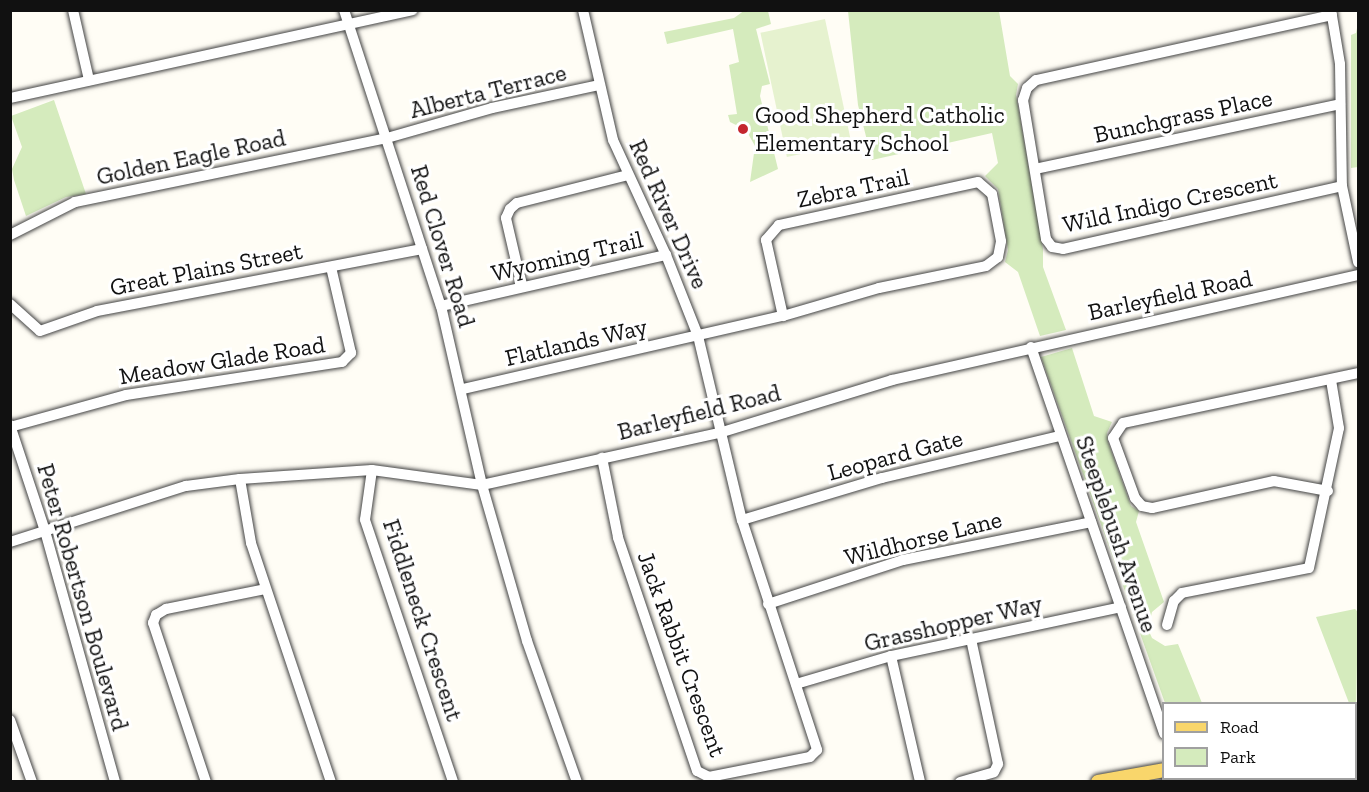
<!DOCTYPE html>
<html>
<head>
<meta charset="utf-8">
<style>
	body { margin:0 }
	#map { position:relative; width:1369px; height:792px; overflow:hidden; background:#fffdf5; font-family:"Zilla Slab",serif }
	div>[style] { position:absolute }
	[style*='--x'] { left:calc(var(--x)*1px); top:calc(var(--y)*1px); width:calc(var(--w)*1px); rotate:calc(var(--a)*1deg) }
	.green>* { inset:0; background:#d5ebbd }
	.pitch>* { inset:0; background:#e6f2cf; transform-origin:0 0 }
	.roads { filter:drop-shadow(0 0 2px #444) drop-shadow(0 0 2px #444) }
	.minor>* { height:10px; margin:-5px; padding:0 5px; transform-origin:5px; border-radius:5px; background:#fff }
	.major>* { height:14px; margin:-7px; padding:0 7px; transform-origin:7px; border-radius:7px; background:#f9d66b }
	.dots>* { width:16px; height:16px; translate:-50% -50%; box-sizing:border-box; border:3px solid #fff; border-radius:50% }
	span { translate:-50% -50%; white-space:nowrap; text-align:center; line-height:1.15; -webkit-text-stroke:6px #fff; paint-order:stroke }
	.street-label { font-size:24px; color:#111 }
	.poi-label { font-size:24px; color:#111 }
	.left { translate:0 -50%; text-align:left }
	.frame { position:absolute; inset:0; border:12px solid #111; pointer-events:none }
	.legend { position:absolute; left:1162px; top:702px; width:195px; height:78px; box-sizing:border-box; background:#fff; border:2px solid #a0a0a0; margin:0; padding:8px 10px; list-style:none; font-size:18px; color:#111 }
	.legend li { display:flex; align-items:center; gap:12px; height:30px }
	.legend b { width:30px; border:2px solid #a0a0a0 }
</style>
</head>
<body>
<div id="map">
	<div class="green">
		<div style="clip-path:polygon(745px 10px,768px 11px,771px 24px,756px 29px,770px 84px,762px 86px,760px 96px,778px 169px,750px 182px,755px 146px,746px 130px,730px 122px,728px 115px,737px 114px,729px 65px,739px 62px,733px 29px,667px 44px,664px 32px,734px 18px)"></div>
		<div style="clip-path:polygon(848px 11px,999px 11px,1010px 76px,1018px 84px,1016px 95px,1043px 249px,1043px 267px,1066px 330px,1040px 336px,1018px 272px,1005px 262px,1008px 250px,998px 189px,985px 176px,998px 163px,992px 133px,872px 160px,858px 105px)"></div>
		<div style="clip-path:polygon(1358px 23px,1358px 167px,1351px 168px,1351px 35px,1356px 33px)"></div>
		<div style="clip-path:polygon(54px 100px,86px 194px,66px 197px,26px 216px,14px 180px,12px 169px,22px 147px,11px 116px)"></div>
		<div style="clip-path:polygon(1072px 348px,1094px 416px,1112px 422px,1107px 433px,1108px 442px,1131px 506px,1139px 511px,1136px 522px,1164px 602px,1152px 612px,1148px 629px,1152px 638px,1165px 646px,1178px 644px,1202px 703px,1165px 703px,1041px 357px)"></div>
		<div style="clip-path:polygon(1355px 609px,1358px 612px,1356px 715px,1356px 704px,1349px 703px,1316px 617px)"></div>
		<div style="clip-path:polygon(1356px 753px,1358px 753px,1358px 781px,1337px 781px,1335px 779px,1356px 778px)"></div>
	</div>
	<div class="pitch">
		<div style="left:825px;top:19px;width:127px;height:66px;rotate:78deg"></div>
	</div>
	<div class="roads">
		<div class="minor">
			<div style="--x:73;--y:10;--w:72;--a:77.1"></div>
			<div style="--x:344;--y:10;--w:311;--a:71.9"></div>
			<div style="--x:441;--y:306;--w:184;--a:77.1"></div>
			<div style="--x:482;--y:485;--w:162;--a:73.9"></div>
			<div style="--x:527;--y:641;--w:150;--a:70.5"></div>
			<div style="--x:583;--y:10;--w:133;--a:77"></div>
			<div style="--x:613;--y:140;--w:127;--a:65.3"></div>
			<div style="--x:666;--y:255;--w:87;--a:68.4"></div>
			<div style="--x:698;--y:336;--w:189;--a:76.6"></div>
			<div style="--x:742;--y:520;--w:242;--a:71.9"></div>
			<div style="--x:817;--y:750;--w:10;--a:135"></div>
			<div style="--x:810;--y:757;--w:103;--a:168.8"></div>
			<div style="--x:709;--y:777;--w:13;--a:-153"></div>
			<div style="--x:697;--y:771;--w:247;--a:-108.7"></div>
			<div style="--x:618;--y:537;--w:81;--a:-101.4"></div>
			<div style="--x:1331;--y:10;--w:55;--a:80.5"></div>
			<div style="--x:1340;--y:64;--w:122;--a:89.1"></div>
			<div style="--x:1342;--y:186;--w:78;--a:78.1"></div>
			<div style="--x:1332;--y:15;--w:303;--a:167.6"></div>
			<div style="--x:1036;--y:80;--w:12;--a:138"></div>
			<div style="--x:1027;--y:88;--w:13;--a:108"></div>
			<div style="--x:1023;--y:100;--w:141;--a:80.6"></div>
			<div style="--x:1046;--y:239;--w:10;--a:53"></div>
			<div style="--x:1052;--y:247;--w:11;--a:10"></div>
			<div style="--x:1063;--y:249;--w:286;--a:-12.7"></div>
			<div style="--x:10;--y:98;--w:412;--a:-12.3"></div>
			<div style="--x:1035;--y:169;--w:312;--a:-12"></div>
			<div style="--x:10;--y:235;--w:73;--a:-26.9"></div>
			<div style="--x:75;--y:202;--w:318;--a:-11.6"></div>
			<div style="--x:387;--y:138;--w:109;--a:-15.9"></div>
			<div style="--x:492;--y:108;--w:109;--a:-12.1"></div>
			<div style="--x:522;--y:287;--w:71;--a:-103.1"></div>
			<div style="--x:506;--y:218;--w:10;--a:-66"></div>
			<div style="--x:510;--y:209;--w:9;--a:-41"></div>
			<div style="--x:517;--y:203;--w:114;--a:-14.2"></div>
			<div style="--x:10;--y:304;--w:40;--a:42"></div>
			<div style="--x:40;--y:331;--w:60;--a:-19.3"></div>
			<div style="--x:97;--y:311;--w:331;--a:-10.8"></div>
			<div style="--x:441;--y:306;--w:231;--a:-12.8"></div>
			<div style="--x:1031;--y:347;--w:409;--a:71"></div>
			<div style="--x:463;--y:389;--w:328;--a:-12.9"></div>
			<div style="--x:783;--y:316;--w:100;--a:-16.3"></div>
			<div style="--x:879;--y:288;--w:109;--a:-11.6"></div>
			<div style="--x:986;--y:266;--w:15;--a:-37"></div>
			<div style="--x:998;--y:257;--w:16;--a:-79"></div>
			<div style="--x:1001;--y:241;--w:48;--a:-100.8"></div>
			<div style="--x:992;--y:194;--w:18;--a:-139"></div>
			<div style="--x:978;--y:182;--w:204;--a:167.8"></div>
			<div style="--x:779;--y:225;--w:20;--a:131"></div>
			<div style="--x:766;--y:240;--w:78;--a:77.4"></div>
			<div style="--x:10;--y:425;--w:112;--a:71.7"></div>
			<div style="--x:45;--y:531;--w:261;--a:74.4"></div>
			<div style="--x:10;--y:427;--w:120;--a:-15.4"></div>
			<div style="--x:126;--y:395;--w:219;--a:-8.7"></div>
			<div style="--x:342;--y:362;--w:13;--a:-45"></div>
			<div style="--x:351;--y:353;--w:88;--a:-103.1"></div>
			<div style="--x:372;--y:470;--w:50;--a:98"></div>
			<div style="--x:365;--y:520;--w:276;--a:71.4"></div>
			<div style="--x:240;--y:479;--w:65;--a:80.2"></div>
			<div style="--x:251;--y:543;--w:252;--a:71.5"></div>
			<div style="--x:1328;--y:491;--w:55;--a:-169.5"></div>
			<div style="--x:1274;--y:481;--w:125;--a:167.5"></div>
			<div style="--x:1152;--y:508;--w:10;--a:-169"></div>
			<div style="--x:1142;--y:506;--w:11;--a:-131"></div>
			<div style="--x:1135;--y:498;--w:64;--a:-110.1"></div>
			<div style="--x:1113;--y:438;--w:18;--a:-56"></div>
			<div style="--x:1123;--y:423;--w:240;--a:-12"></div>
			<div style="--x:742;--y:520;--w:146;--a:-16.7"></div>
			<div style="--x:882;--y:478;--w:183;--a:-13.3"></div>
			<div style="--x:10;--y:542;--w:185;--a:-17.7"></div>
			<div style="--x:186;--y:486;--w:54;--a:-7.4"></div>
			<div style="--x:240;--y:479;--w:132;--a:-3.9"></div>
			<div style="--x:372;--y:470;--w:111;--a:7.8"></div>
			<div style="--x:482;--y:485;--w:243;--a:-12.4"></div>
			<div style="--x:719;--y:433;--w:181;--a:-17"></div>
			<div style="--x:892;--y:380;--w:478;--a:-12.7"></div>
			<div style="--x:768;--y:604;--w:142;--a:-18.1"></div>
			<div style="--x:903;--y:560;--w:192;--a:-11.4"></div>
			<div style="--x:1167;--y:625;--w:25;--a:-74"></div>
			<div style="--x:1174;--y:601;--w:11;--a:-45"></div>
			<div style="--x:1182;--y:593;--w:129;--a:-11.1"></div>
			<div style="--x:1309;--y:568;--w:143;--a:-77.9"></div>
			<div style="--x:1339;--y:428;--w:49;--a:-99.5"></div>
			<div style="--x:891;--y:656;--w:129;--a:77"></div>
			<div style="--x:796;--y:684;--w:99;--a:-16.4"></div>
			<div style="--x:891;--y:656;--w:235;--a:-12"></div>
			<div style="--x:10;--y:720;--w:66;--a:70.5"></div>
			<div style="--x:206;--y:782;--w:168;--a:-108.4"></div>
			<div style="--x:153;--y:623;--w:9;--a:-69"></div>
			<div style="--x:156;--y:615;--w:12;--a:-31"></div>
			<div style="--x:166;--y:609;--w:101;--a:-11.4"></div>
			<div style="--x:960;--y:782;--w:35;--a:-16"></div>
			<div style="--x:994;--y:772;--w:9;--a:-63"></div>
			<div style="--x:998;--y:764;--w:128;--a:-102.2"></div>
		</div>
		<div class="major">
			<div style="--x:1356;--y:736;--w:2;--a:-27"></div>
			<div style="--x:1098;--y:782;--w:67;--a:-10.3"></div>
			<div style="--x:1169;--y:782;--w:6;--a:-45"></div>
		</div>
	</div>
	<div class="dots">
		<div style="left:743px;top:129px;background:#c4262e"></div>
	</div>
	<div class="street-label">
		<span style="left:488px;top:91px;rotate:-14deg">Alberta Terrace</span>
		<span style="left:1183px;top:116px;rotate:-12deg">Bunchgrass Place</span>
		<span style="left:191px;top:157px;rotate:-12deg">Golden Eagle Road</span>
		<span style="left:853px;top:188px;rotate:-12deg">Zebra Trail</span>
		<span style="left:1170px;top:202px;rotate:-12deg">Wild Indigo Crescent</span>
		<span style="left:669px;top:214px;rotate:66deg">Red River Drive</span>
		<span style="left:443px;top:246px;rotate:73deg">Red Clover Road</span>
		<span style="left:567px;top:256px;rotate:-13deg">Wyoming Trail</span>
		<span style="left:206px;top:269px;rotate:-11deg">Great Plains Street</span>
		<span style="left:1170px;top:295px;rotate:-12deg">Barleyfield Road</span>
		<span style="left:576px;top:342px;rotate:-13deg">Flatlands Way</span>
		<span style="left:222px;top:360px;rotate:-9deg">Meadow Glade Road</span>
		<span style="left:699px;top:412px;rotate:-14deg">Barleyfield Road</span>
		<span style="left:895px;top:455px;rotate:-15deg">Leopard Gate</span>
		<span style="left:1117px;top:534px;rotate:71deg">Steeplebush Avenue</span>
		<span style="left:923px;top:538px;rotate:-14deg">Wildhorse Lane</span>
		<span style="left:83px;top:597px;rotate:74deg">Peter Robertson Boulevard</span>
		<span style="left:423px;top:620px;rotate:72deg">Fiddleneck Crescent</span>
		<span style="left:953px;top:623px;rotate:-13deg">Grasshopper Way</span>
		<span style="left:682px;top:654px;rotate:70deg">Jack Rabbit Crescent</span>
	</div>
	<div class="poi-label">
		<span class="left" style="left:755px;top:129px">Good Shepherd Catholic<br>Elementary School</span>
	</div>
	<div class="frame"></div>
	<ul class="legend">
	<li><b style="height:8px;background:#f9d66b"></b>Road</li>
	<li><b style="height:16px;background:#d5ebbd"></b>Park</li>
	</ul>
</div>
</body>
</html>
